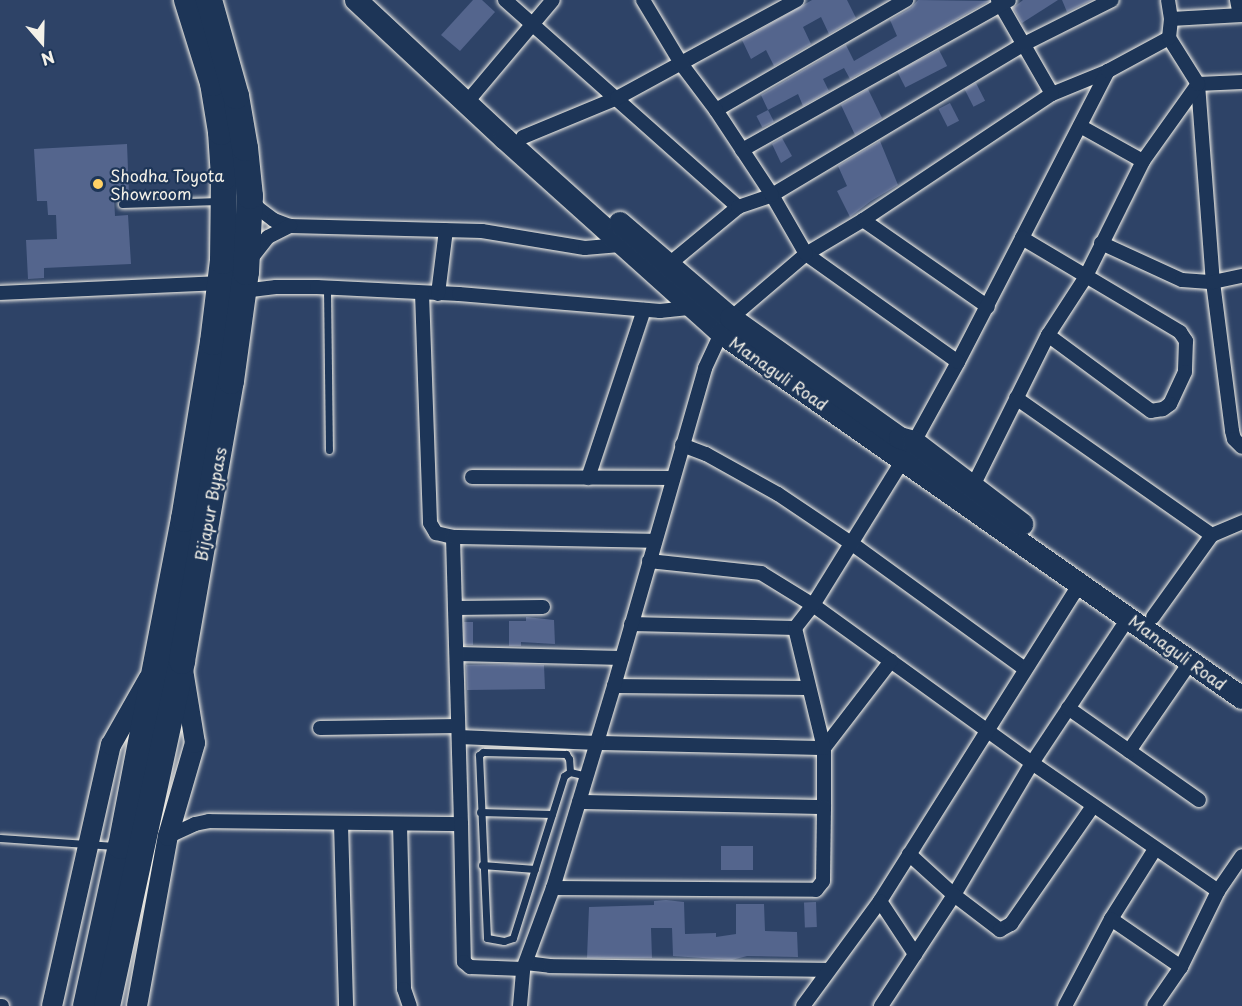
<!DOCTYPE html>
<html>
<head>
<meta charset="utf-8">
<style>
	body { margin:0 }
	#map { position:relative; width:1242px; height:1006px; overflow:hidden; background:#2e4367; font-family:"Playpen Sans",sans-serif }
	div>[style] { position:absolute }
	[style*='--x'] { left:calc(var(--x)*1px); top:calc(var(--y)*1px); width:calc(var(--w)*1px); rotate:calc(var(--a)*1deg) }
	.building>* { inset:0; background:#54658d; transform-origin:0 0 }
	.roads { filter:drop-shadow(0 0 2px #f4f1e8) drop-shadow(0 0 2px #f4f1e8) }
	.lane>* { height:7px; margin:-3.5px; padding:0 3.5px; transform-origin:3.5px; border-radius:3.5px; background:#1d3557 }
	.street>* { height:14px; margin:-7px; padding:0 7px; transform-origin:7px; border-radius:7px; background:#1d3557 }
	.secondary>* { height:20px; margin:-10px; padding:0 10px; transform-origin:10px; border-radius:10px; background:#1d3557 }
	.primary>* { height:22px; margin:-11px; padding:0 11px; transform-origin:11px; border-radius:11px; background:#1d3557 }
	.highway>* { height:26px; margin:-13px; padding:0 13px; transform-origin:13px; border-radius:13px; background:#1d3557 }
	.dots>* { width:16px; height:16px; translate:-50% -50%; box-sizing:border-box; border:3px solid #1d3557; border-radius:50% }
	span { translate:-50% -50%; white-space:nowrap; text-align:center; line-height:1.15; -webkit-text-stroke:4.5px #1d3557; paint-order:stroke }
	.poi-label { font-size:16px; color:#f4f1e8 }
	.left { translate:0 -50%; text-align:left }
	.street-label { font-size:16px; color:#f4f1e8 }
	.north { position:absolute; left:12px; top:12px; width:60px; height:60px; -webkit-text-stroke:4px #1d3557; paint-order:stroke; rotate:160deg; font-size:16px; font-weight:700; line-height:24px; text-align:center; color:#f4f1e8 }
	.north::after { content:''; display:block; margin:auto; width:21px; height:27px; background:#f4f1e8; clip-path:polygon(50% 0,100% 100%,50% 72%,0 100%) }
</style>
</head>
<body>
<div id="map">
	<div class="building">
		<div style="clip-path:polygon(473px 0,482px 0,495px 12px,460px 51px,441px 35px)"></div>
		<div style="clip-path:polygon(812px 0,847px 0,856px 18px,829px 34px,821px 17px,803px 27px,811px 44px,774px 66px,766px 50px,751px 59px,742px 40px)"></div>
		<div style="clip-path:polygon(918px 0,989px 1px,850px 79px,844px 68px,823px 79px,829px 91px,803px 106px,798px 94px,768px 110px,761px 95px,846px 45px,854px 61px,897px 36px,890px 20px,911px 8px)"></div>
		<div style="clip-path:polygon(1023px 0,1058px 0,1022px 23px,1013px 8px)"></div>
		<div style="clip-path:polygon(1062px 0,1092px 0,1067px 12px)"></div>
		<div style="left:939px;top:50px;width:18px;height:47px;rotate:63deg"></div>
		<div style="left:976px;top:83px;width:20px;height:13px;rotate:63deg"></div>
		<div style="clip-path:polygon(868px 89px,882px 118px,855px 135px,841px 105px)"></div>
		<div style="left:950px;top:103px;width:20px;height:13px;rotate:63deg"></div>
		<div style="left:768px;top:110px;width:13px;height:13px;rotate:63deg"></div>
		<div style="clip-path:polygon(782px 138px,792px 156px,781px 163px,772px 144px)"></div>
		<div style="clip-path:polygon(880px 141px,898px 185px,871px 201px,850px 217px,837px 191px,847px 186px,838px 166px)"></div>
		<div style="clip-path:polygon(127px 144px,129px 195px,114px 196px,115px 216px,128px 215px,131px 264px,44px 268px,44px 278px,28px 279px,26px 240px,57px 239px,56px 215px,48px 215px,47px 201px,37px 201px,34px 149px)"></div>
		<div style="clip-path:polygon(526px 617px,554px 620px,555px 644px,521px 642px,521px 646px,509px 646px,509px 621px,526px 621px)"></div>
		<div style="left:464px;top:622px;width:9px;height:23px"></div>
		<div style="clip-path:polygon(517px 664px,544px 665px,545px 689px,467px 690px,466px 665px)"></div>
		<div style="left:721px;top:846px;width:32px;height:24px"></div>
		<div style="clip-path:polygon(666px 900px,684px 902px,685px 934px,716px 933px,716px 937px,736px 934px,736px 904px,764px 904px,765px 931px,797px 932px,798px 957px,747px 956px,732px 960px,673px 956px,672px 928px,651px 928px,652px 958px,587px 958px,589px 907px,654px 905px,654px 901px)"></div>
		<div style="left:816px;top:902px;width:25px;height:12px;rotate:88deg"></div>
	</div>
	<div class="roads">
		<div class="lane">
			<div style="--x:122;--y:204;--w:97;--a:-1.8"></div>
			<div style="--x:327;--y:289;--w:161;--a:89.3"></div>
			<div style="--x:570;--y:772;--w:13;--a:-94"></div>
			<div style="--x:569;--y:759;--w:6;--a:-121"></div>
			<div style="--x:566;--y:754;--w:83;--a:-178.6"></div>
			<div style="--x:483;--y:752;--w:5;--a:143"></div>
			<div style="--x:479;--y:755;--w:183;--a:87.5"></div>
			<div style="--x:487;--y:938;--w:17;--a:10"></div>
			<div style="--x:504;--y:941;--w:9;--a:-18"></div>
			<div style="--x:513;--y:938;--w:170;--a:-72.5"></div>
			<div style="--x:564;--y:776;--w:7;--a:-34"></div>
			<div style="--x:570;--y:772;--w:17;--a:13"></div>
			<div style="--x:480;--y:812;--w:72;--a:1.6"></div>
			<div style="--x:0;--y:838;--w:115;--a:4"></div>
			<div style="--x:482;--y:865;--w:53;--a:4.3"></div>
		</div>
		<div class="street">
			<div style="--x:505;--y:0;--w:312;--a:41.6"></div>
			<div style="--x:998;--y:0;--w:108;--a:60.1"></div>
			<div style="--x:1052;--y:94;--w:61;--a:-22.3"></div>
			<div style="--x:1237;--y:0;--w:15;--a:79"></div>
			<div style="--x:1171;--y:19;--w:71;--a:-3.2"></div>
			<div style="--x:1242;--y:82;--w:44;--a:177.4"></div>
			<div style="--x:1198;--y:84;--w:199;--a:85.7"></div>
			<div style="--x:1213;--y:282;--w:150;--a:82.7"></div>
			<div style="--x:1232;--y:431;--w:8;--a:76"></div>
			<div style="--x:1234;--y:439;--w:11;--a:45"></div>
			<div style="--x:467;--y:102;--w:133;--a:-49.9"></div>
			<div style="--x:716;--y:110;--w:220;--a:-30.1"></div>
			<div style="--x:1080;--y:126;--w:72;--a:29.1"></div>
			<div style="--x:523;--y:137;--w:102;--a:-22.5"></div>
			<div style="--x:617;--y:98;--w:205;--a:-28.6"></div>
			<div style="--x:742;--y:150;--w:306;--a:-29.3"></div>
			<div style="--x:251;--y:197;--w:13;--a:58"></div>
			<div style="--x:258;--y:208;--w:20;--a:37"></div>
			<div style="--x:274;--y:220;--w:17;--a:21"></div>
			<div style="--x:290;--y:226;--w:192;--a:1.5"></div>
			<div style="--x:482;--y:231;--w:104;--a:9.4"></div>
			<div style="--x:585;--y:248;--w:38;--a:-5"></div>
			<div style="--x:863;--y:220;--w:152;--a:34.8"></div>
			<div style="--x:1022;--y:238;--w:188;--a:-62.8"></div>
			<div style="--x:1108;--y:71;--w:69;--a:-28.4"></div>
			<div style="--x:1101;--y:243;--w:89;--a:24.6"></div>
			<div style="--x:1182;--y:280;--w:31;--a:4"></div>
			<div style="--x:1213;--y:282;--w:30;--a:-12"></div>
			<div style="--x:250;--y:260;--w:29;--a:-52"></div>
			<div style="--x:268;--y:237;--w:25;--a:-27"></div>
			<div style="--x:668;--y:265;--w:91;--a:-39.6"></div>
			<div style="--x:738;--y:207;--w:36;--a:-19"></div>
			<div style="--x:772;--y:195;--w:294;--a:-30.9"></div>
			<div style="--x:1024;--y:44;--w:98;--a:-26.6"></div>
			<div style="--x:243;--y:291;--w:33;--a:-7"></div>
			<div style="--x:276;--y:287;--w:41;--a:0"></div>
			<div style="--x:317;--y:287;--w:142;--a:2.8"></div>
			<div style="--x:459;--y:294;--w:202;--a:4.8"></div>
			<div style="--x:660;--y:311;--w:31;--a:-6"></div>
			<div style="--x:0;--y:293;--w:220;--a:-2.6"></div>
			<div style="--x:422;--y:293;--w:230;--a:88"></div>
			<div style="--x:430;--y:523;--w:12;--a:59"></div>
			<div style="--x:436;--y:533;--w:17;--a:13"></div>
			<div style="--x:438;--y:294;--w:64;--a:-82.9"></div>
			<div style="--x:731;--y:318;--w:99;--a:-40.5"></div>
			<div style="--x:806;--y:254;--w:66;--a:-30.8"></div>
			<div style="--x:863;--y:220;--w:227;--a:-33.7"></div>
			<div style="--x:958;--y:362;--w:140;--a:-62.7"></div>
			<div style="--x:1022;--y:238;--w:184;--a:30.7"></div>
			<div style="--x:1180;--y:332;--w:11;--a:56"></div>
			<div style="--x:1186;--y:341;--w:31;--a:92"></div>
			<div style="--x:1185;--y:372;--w:35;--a:115"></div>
			<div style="--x:1170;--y:404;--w:9;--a:144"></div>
			<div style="--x:1163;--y:409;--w:12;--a:171"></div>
			<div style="--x:1151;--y:411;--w:128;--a:-143.6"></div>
			<div style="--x:1016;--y:398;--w:239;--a:35"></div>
			<div style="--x:682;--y:445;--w:26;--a:21"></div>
			<div style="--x:706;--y:454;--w:82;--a:29.1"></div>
			<div style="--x:778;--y:494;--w:88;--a:33.9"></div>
			<div style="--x:851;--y:543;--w:215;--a:35.9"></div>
			<div style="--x:472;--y:477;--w:201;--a:0.3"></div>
			<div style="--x:588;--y:478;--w:177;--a:-71.6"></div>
			<div style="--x:972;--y:488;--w:171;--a:-63.6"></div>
			<div style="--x:1048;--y:335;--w:68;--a:-57"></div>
			<div style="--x:1085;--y:278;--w:131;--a:-63.6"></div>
			<div style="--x:1143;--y:161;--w:95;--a:-54.5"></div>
			<div style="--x:1198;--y:84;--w:54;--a:-122.2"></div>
			<div style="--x:1169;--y:38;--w:19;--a:-84"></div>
			<div style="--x:1171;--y:19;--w:19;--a:-99"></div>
			<div style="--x:649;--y:561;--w:113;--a:6.1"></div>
			<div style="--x:761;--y:573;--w:61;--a:31.6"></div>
			<div style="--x:813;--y:605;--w:270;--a:35.8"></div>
			<div style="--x:1032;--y:763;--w:153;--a:120.6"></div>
			<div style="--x:954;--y:895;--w:133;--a:123.3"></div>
			<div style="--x:455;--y:608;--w:88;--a:-0.7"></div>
			<div style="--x:1129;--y:617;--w:175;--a:123.6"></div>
			<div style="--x:1032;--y:763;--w:226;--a:34.5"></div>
			<div style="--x:1218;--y:891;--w:42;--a:-55.6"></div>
			<div style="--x:1153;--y:617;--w:101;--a:-54.3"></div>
			<div style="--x:1212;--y:535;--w:33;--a:-23"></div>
			<div style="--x:631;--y:624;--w:164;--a:1.4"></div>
			<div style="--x:795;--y:628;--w:29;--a:-52"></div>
			<div style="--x:813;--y:605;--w:192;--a:-58.2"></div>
			<div style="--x:914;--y:442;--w:91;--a:-61.2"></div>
			<div style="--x:958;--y:362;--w:186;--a:-144.6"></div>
			<div style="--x:806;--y:254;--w:68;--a:-120"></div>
			<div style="--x:772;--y:195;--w:102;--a:-123.4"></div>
			<div style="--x:716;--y:110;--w:56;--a:-127.1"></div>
			<div style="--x:682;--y:65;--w:76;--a:-121"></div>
			<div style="--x:457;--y:654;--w:165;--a:1.4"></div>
			<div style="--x:614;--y:686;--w:194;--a:0.6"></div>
			<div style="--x:1068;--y:708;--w:160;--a:35.1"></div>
			<div style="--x:320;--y:728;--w:138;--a:-0.8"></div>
			<div style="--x:459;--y:737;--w:138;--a:2.5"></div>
			<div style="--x:597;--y:743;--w:227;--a:1.3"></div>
			<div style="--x:824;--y:748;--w:110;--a:-52.4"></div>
			<div style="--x:1129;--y:751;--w:109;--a:-55.4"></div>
			<div style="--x:579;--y:802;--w:245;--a:1.2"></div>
			<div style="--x:824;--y:807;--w:59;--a:-90"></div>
			<div style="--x:824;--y:748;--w:123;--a:-103.6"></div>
			<div style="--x:341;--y:824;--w:182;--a:88.4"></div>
			<div style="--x:400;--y:824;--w:165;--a:88.6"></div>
			<div style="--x:404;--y:989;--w:18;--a:71"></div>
			<div style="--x:461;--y:824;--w:287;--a:-91.6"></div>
			<div style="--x:453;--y:537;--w:202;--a:1.1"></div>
			<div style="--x:165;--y:838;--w:33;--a:-25"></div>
			<div style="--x:195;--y:824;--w:14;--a:-12"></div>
			<div style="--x:209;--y:821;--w:252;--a:0.7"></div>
			<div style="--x:461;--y:824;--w:138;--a:88.8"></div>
			<div style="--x:464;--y:962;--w:8;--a:40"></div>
			<div style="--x:470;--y:967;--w:53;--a:2.2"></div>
			<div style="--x:909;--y:854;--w:61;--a:42.3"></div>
			<div style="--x:954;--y:895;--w:58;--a:37.3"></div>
			<div style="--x:1000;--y:930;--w:13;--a:-29"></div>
			<div style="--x:1011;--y:924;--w:144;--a:-55.2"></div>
			<div style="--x:553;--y:888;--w:263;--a:0.4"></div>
			<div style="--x:816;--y:890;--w:11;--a:-52"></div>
			<div style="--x:823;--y:881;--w:74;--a:-89.2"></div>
			<div style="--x:880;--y:901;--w:375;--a:-57.8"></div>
			<div style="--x:1111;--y:919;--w:83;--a:-57.8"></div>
			<div style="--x:526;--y:963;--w:24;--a:7"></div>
			<div style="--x:550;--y:966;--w:277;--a:0.8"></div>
			<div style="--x:1181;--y:967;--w:85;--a:-64"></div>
			<div style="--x:0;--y:1006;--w:2;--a:0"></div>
			<div style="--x:520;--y:1006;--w:37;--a:-85"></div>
			<div style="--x:523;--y:969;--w:86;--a:-69.7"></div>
			<div style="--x:553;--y:888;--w:211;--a:-73.2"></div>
			<div style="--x:614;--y:686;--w:331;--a:-74"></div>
			<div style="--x:705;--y:368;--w:38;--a:-65"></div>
			<div style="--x:803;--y:1006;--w:130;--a:-53.7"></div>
			<div style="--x:880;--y:901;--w:64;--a:56.6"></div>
			<div style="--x:1065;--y:1006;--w:98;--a:-62.1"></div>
			<div style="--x:1111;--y:919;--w:85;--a:34.4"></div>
			<div style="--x:1181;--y:967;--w:47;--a:124.7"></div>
		</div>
		<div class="secondary">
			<div style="--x:52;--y:1006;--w:268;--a:-77.3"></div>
			<div style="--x:111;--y:745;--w:77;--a:-60.4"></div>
			<div style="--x:137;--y:1006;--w:173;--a:-79.7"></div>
			<div style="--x:168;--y:836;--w:97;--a:-73.8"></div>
			<div style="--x:195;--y:743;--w:74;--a:-99.3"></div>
		</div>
		<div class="primary">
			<div style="--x:356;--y:0;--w:204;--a:43"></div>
			<div style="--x:505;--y:139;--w:290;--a:41.9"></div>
			<div style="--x:721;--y:333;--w:636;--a:35.01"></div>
			<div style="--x:620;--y:223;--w:146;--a:40.6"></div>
			<div style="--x:731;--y:318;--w:207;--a:35.4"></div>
			<div style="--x:900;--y:438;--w:15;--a:16"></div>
			<div style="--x:914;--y:442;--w:136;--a:37.2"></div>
		</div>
		<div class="highway">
			<div style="--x:86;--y:1006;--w:164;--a:-77.7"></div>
			<div style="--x:121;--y:846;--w:333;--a:-79.1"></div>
			<div style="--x:184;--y:519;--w:179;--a:-80.7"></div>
			<div style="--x:213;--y:342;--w:82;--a:-83"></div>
			<div style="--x:223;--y:261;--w:84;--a:-89.3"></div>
			<div style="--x:224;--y:177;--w:45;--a:-93.8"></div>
			<div style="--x:221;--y:132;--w:50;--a:-99.3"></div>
			<div style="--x:213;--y:83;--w:87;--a:-107.4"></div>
			<div style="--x:107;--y:1006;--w:353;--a:-77.7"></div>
			<div style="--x:182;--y:661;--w:284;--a:-80.1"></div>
			<div style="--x:231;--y:381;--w:110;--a:-82.2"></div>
			<div style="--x:246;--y:272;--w:76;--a:-87"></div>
			<div style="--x:250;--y:196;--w:48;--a:-95.9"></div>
			<div style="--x:245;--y:148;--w:53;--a:-99.8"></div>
			<div style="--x:236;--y:96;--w:100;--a:-105.7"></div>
		</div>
	</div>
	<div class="dots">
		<div style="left:98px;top:184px;background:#ffd166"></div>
	</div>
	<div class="poi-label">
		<span class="left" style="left:110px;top:184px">Shodha Toyota<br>Showroom</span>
	</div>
	<div class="street-label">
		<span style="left:779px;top:373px;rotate:35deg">Managuli Road</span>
		<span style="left:210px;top:504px;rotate:-80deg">Bijapur Bypass</span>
		<span style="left:1178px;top:652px;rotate:36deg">Managuli Road</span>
	</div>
	<div class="north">N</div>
</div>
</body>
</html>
